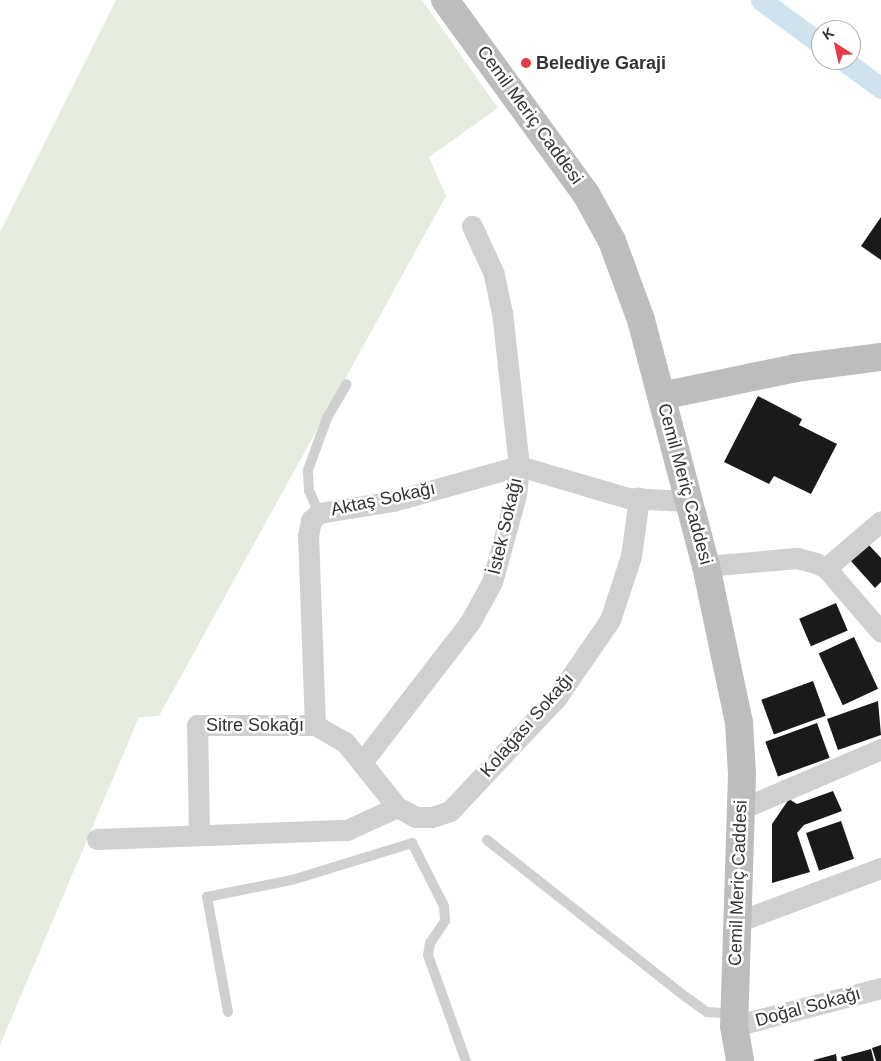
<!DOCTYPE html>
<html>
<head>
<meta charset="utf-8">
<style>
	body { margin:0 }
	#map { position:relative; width:881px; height:1061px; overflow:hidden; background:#fff; font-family:Helvetica,sans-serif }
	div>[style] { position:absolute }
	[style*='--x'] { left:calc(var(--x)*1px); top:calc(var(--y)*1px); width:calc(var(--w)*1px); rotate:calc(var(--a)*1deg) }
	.green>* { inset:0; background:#e6ecdf }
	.canal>* { height:21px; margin:-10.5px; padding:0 10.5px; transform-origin:10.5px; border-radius:10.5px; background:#cfe2ee }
	.building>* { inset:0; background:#1a1a1a; transform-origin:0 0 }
	.lane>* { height:10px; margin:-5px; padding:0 5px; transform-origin:5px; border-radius:5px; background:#d0d0d0 }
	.street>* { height:21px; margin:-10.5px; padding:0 10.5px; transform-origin:10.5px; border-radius:10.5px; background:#d0d0d0 }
	.secondary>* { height:28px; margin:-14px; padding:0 14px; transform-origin:14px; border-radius:14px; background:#bdbdbd }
	.dots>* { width:14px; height:14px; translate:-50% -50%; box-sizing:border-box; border:2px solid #fff; border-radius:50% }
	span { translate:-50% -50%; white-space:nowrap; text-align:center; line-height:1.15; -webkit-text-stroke:5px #fff; paint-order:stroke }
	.poi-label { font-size:18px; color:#333; font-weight:700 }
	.left { translate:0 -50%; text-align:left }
	.street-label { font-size:18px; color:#333 }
	.north { position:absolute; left:811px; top:20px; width:50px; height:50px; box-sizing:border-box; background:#fff; border:1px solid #adadad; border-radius:50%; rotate:325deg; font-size:14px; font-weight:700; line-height:20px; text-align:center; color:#333 }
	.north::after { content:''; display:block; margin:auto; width:18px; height:22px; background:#e63946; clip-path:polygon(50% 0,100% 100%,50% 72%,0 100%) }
</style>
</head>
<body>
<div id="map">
	<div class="green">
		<div style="clip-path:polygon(116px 0,422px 0,498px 108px,429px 157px,446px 196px,159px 716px,139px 717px,0 1045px,0 232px)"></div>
	</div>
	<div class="canal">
		<div style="--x:761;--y:0;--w:74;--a:36.3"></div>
		<div style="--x:843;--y:60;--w:47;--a:36.4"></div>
	</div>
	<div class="building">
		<div style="clip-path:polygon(881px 217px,881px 260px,861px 246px)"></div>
		<div style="clip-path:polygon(758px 396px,802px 419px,799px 425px,837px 444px,811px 494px,774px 476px,769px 484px,724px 462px)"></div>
		<div style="clip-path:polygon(868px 544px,881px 558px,881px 582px,875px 588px,850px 560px)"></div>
		<div style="left:836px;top:603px;width:30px;height:40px;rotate:67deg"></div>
		<div style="left:854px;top:637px;width:57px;height:39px;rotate:65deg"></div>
		<div style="left:813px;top:681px;width:37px;height:55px;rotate:70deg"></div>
		<div style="clip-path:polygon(878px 701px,881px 735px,838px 750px,827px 719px)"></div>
		<div style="left:817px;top:723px;width:37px;height:55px;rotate:70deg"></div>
		<div style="clip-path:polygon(833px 791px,842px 811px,804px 825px,797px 833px,810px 872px,772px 883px,772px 824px,789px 799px,797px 804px)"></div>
		<div style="left:841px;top:821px;width:40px;height:37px;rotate:71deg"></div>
		<div style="clip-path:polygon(881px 1045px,881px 1061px,876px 1061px,872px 1048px)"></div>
		<div style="clip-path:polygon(871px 1049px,874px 1061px,842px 1061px,841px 1057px)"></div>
		<div style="clip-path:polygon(836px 1054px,837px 1061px,814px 1061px,814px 1060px)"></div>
	</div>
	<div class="lane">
		<div style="--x:319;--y:513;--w:24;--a:-114"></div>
		<div style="--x:309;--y:491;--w:21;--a:-93"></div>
		<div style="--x:308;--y:470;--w:55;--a:-69.9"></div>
		<div style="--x:327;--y:418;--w:39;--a:-60"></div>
		<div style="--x:487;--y:840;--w:253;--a:38.3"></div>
		<div style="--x:686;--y:997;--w:26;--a:36"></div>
		<div style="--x:707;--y:1012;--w:27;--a:4"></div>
		<div style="--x:228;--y:1012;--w:117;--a:-100.3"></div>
		<div style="--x:207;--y:897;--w:87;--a:-11.3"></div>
		<div style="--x:292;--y:880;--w:126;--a:-17.1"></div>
		<div style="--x:412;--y:843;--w:71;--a:63.1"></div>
		<div style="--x:444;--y:906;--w:15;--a:86"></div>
		<div style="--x:445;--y:921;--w:27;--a:124"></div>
		<div style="--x:430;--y:943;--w:12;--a:99"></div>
		<div style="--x:428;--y:955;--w:113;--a:70.3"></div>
	</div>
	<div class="street">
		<div style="--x:706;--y:566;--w:91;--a:-5"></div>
		<div style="--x:797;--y:558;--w:20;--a:15"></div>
		<div style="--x:816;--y:563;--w:11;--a:27"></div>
		<div style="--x:826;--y:568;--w:84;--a:49.3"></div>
		<div style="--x:826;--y:568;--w:72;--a:-40.5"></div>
		<div style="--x:315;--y:725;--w:189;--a:-92.1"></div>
		<div style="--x:308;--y:536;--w:16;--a:-79"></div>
		<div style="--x:311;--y:520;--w:11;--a:-41"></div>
		<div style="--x:319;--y:513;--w:75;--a:-9.2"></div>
		<div style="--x:393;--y:501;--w:131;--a:-15.5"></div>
		<div style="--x:519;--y:466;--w:114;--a:16.4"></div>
		<div style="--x:628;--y:498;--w:58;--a:3"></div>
		<div style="--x:363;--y:761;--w:175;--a:-52.4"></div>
		<div style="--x:470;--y:622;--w:46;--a:-61.2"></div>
		<div style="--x:492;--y:582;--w:90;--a:-74.6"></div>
		<div style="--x:516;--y:495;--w:29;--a:-84"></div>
		<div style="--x:519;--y:466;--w:154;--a:-96.3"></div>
		<div style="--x:502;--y:313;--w:40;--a:-102"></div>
		<div style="--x:494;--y:274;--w:53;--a:-114.6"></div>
		<div style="--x:741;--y:809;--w:152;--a:-23.2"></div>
		<div style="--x:199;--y:835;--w:110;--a:-91"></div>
		<div style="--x:197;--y:725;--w:118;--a:0"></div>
		<div style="--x:315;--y:725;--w:34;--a:30"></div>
		<div style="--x:345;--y:742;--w:83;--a:51.3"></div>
		<div style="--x:397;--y:807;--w:21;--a:28"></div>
		<div style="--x:416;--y:817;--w:16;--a:0"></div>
		<div style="--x:432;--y:817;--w:19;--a:-18"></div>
		<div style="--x:450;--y:811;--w:156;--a:-46.8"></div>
		<div style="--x:557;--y:697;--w:93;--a:-55.5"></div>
		<div style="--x:610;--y:620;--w:67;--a:-71.8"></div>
		<div style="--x:631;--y:556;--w:59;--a:-82.1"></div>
		<div style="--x:97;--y:839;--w:250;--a:-2.1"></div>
		<div style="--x:347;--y:830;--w:55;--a:-24.7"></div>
		<div style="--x:737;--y:922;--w:154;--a:-20.6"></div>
		<div style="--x:734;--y:1026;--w:152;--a:-14.5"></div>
	</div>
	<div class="secondary">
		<div style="--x:445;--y:0;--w:240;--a:54"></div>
		<div style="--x:586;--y:194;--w:54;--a:61"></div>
		<div style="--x:612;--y:241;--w:84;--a:69.8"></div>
		<div style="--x:641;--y:320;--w:254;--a:75.2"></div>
		<div style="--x:706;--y:566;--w:159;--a:78.1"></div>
		<div style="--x:739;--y:722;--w:52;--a:86.7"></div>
		<div style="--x:742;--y:774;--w:252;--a:91.8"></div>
		<div style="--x:734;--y:1026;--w:36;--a:80"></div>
		<div style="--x:661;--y:396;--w:138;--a:-11.7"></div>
		<div style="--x:796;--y:368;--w:86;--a:-7.4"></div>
	</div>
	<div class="dots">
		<div style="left:526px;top:63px;background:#e63946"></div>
	</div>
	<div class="poi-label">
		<span class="left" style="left:536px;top:63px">Belediye Garaji</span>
	</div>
	<div class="street-label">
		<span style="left:530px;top:115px;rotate:54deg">Cemil Meriç Caddesi</span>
		<span style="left:685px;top:484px;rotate:75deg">Cemil Meriç Caddesi</span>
		<span style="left:383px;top:499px;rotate:-12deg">Aktaş Sokağı</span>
		<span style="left:505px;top:526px;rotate:-77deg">İstek Sokağı</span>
		<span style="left:255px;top:725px">Sitre Sokağı</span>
		<span style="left:527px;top:725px;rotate:-49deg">Kolağası Sokağı</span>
		<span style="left:738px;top:883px;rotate:-88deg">Cemil Meriç Caddesi</span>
		<span style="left:808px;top:1007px;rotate:-15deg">Doğal Sokağı</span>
	</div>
	<div class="north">K</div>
</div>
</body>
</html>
